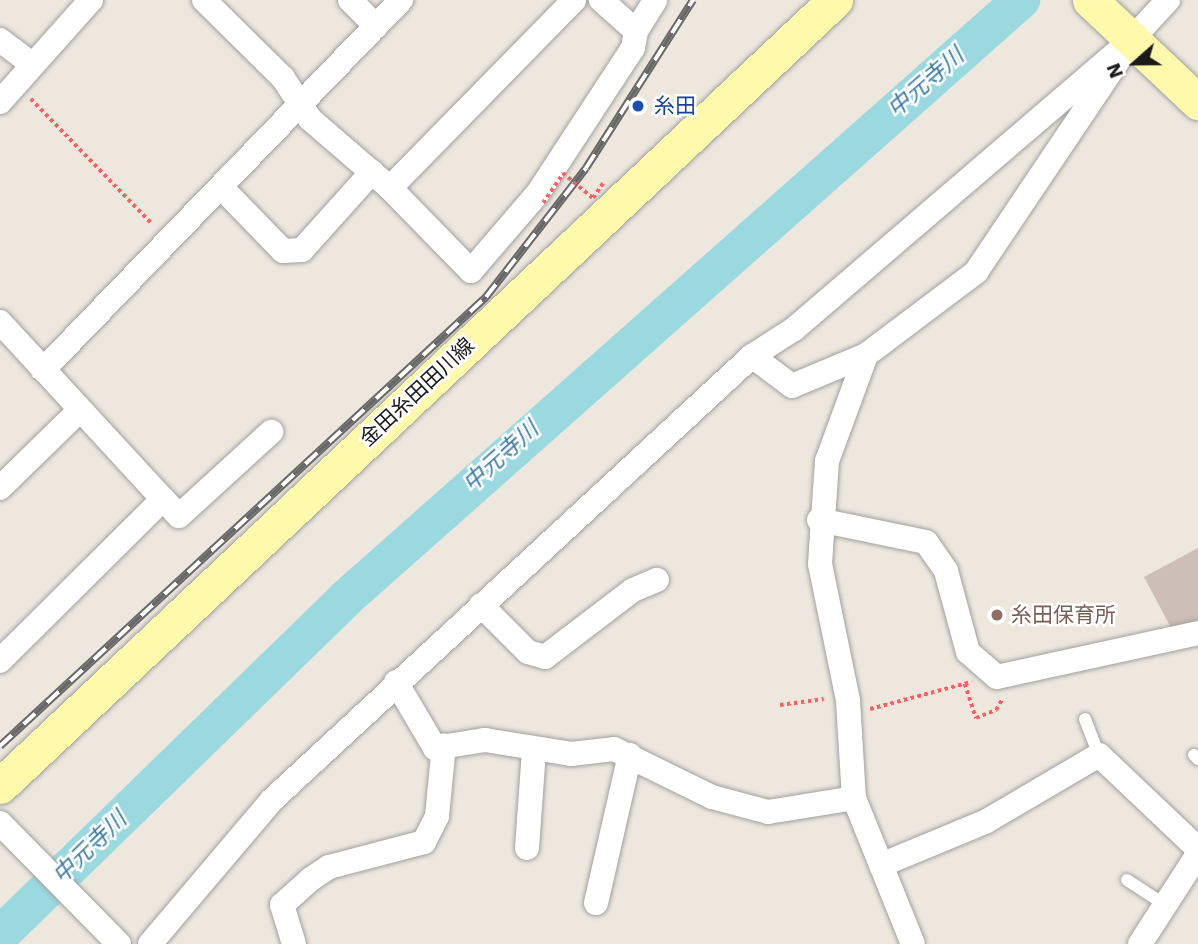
<!DOCTYPE html>
<html>
<head>
<meta charset="utf-8">
<style>
	body { margin:0 }
	#map { position:relative; width:1198px; height:944px; overflow:hidden; background:#ede7de; font-family:"Work Sans","Noto Sans JP",sans-serif }
	div>[style] { position:absolute }
	[style*='--x'] { left:calc(var(--x)*1px); top:calc(var(--y)*1px); width:calc(var(--w)*1px); rotate:calc(var(--a)*1deg) }
	.river>* { height:38px; margin:-19px; padding:0 19px; transform-origin:19px; border-radius:19px; background:#9ad9e0 }
	.building>* { inset:0; background:#cdbeb7 }
	.path>* { height:3.5px; margin-top:-1.75px; transform-origin:0; background:repeating-linear-gradient(90deg,#ff5e61 0 3.5px,transparent 0 7px) }
	.roads { filter:drop-shadow(0 0 2px #a1a1a1) drop-shadow(0 0 2px #a1a1a1) }
	.lane>* { height:12px; margin:-6px; padding:0 6px; transform-origin:6px; border-radius:6px; background:#fff }
	.street>* { height:24px; margin:-12px; padding:0 12px; transform-origin:12px; border-radius:12px; background:#fff }
	.secondary>* { height:35px; margin:-17.5px; padding:0 17.5px; transform-origin:17.5px; border-radius:17.5px; background:#fff9ab }
	.rail>* { height:8px; margin-top:-4px; transform-origin:0; background:repeating-linear-gradient(90deg,#fff 0 16px,#686868 0 32px); box-sizing:border-box; border-block:2px solid #686868 }
	.path-bridge>* { height:3.5px; margin-top:-1.75px; transform-origin:0; background:repeating-linear-gradient(90deg,#ff5e61 0 3.5px,transparent 0 7px) }
	.dots>* { width:19px; height:19px; translate:-50% -50%; box-sizing:border-box; border:4px solid #fff; border-radius:50% }
	span { translate:-50% -50%; white-space:nowrap; text-align:center; line-height:1.15; -webkit-text-stroke:5px #fff; paint-order:stroke }
	.transit-label { font-size:21px; color:#164399 }
	.left { translate:0 -50%; text-align:left }
	.street-label { font-size:21px; color:#1a1a1a }
	.education-label { font-size:21px; color:#785e54 }
	.water-label { font-size:23px; color:#3b7ba1; font-style:italic }
	.north { position:absolute; left:1100px; top:28px; width:70px; height:70px; -webkit-text-stroke:5px #fff; paint-order:stroke; rotate:249deg; font-size:19px; font-weight:700; line-height:28px; text-align:center; color:#1a1a1a }
	.north::after { content:''; display:block; margin:auto; width:24px; height:32px; background:#1a1a1a; clip-path:polygon(50% 0,100% 100%,50% 72%,0 100%) }
</style>
</head>
<body>
<div id="map">
	<div class="river">
		<div style="--x:0;--y:935;--w:480;--a:-44.2"></div>
		<div style="--x:344;--y:600;--w:905;--a:-41.55"></div>
	</div>
	<div class="building">
		<div style="clip-path:polygon(1198px 548px,1198px 628px,1177px 639px,1144px 577px)"></div>
	</div>
	<div class="path">
		<div style="--x:31;--y:99;--w:174;--a:45.9"></div>
		<div style="--x:965;--y:684;--w:36;--a:72"></div>
		<div style="--x:976;--y:718;--w:22;--a:-22"></div>
		<div style="--x:996;--y:710;--w:13;--a:-61"></div>
		<div style="--x:780;--y:705;--w:44;--a:-7.8"></div>
		<div style="--x:870;--y:709;--w:105;--a:-15"></div>
	</div>
	<div class="roads">
		<div class="lane">
			<div style="--x:1085;--y:719;--w:39;--a:69"></div>
			<div style="--x:1194;--y:755;--w:6;--a:45"></div>
			<div style="--x:1127;--y:880;--w:48;--a:33"></div>
		</div>
		<div class="street">
			<div style="--x:204;--y:0;--w:111;--a:44.6"></div>
			<div style="--x:283;--y:78;--w:49;--a:56.6"></div>
			<div style="--x:310;--y:119;--w:106;--a:40.8"></div>
			<div style="--x:390;--y:188;--w:263;--a:-45.6"></div>
			<div style="--x:350;--y:0;--w:37;--a:45"></div>
			<div style="--x:636;--y:31;--w:36;--a:-58"></div>
			<div style="--x:0;--y:40;--w:41;--a:37.1"></div>
			<div style="--x:0;--y:102;--w:137;--a:-48.3"></div>
			<div style="--x:221;--y:187;--w:89;--a:45.9"></div>
			<div style="--x:283;--y:251;--w:19;--a:-3"></div>
			<div style="--x:302;--y:250;--w:105;--a:-48.1"></div>
			<div style="--x:390;--y:188;--w:116;--a:45.7"></div>
			<div style="--x:471;--y:271;--w:103;--a:-49.3"></div>
			<div style="--x:538;--y:193;--w:173;--a:-56.8"></div>
			<div style="--x:633;--y:48;--w:17;--a:-80"></div>
			<div style="--x:636;--y:31;--w:47;--a:-138.5"></div>
			<div style="--x:0;--y:322;--w:241;--a:47.4"></div>
			<div style="--x:163;--y:499;--w:230;--a:135.2"></div>
			<div style="--x:866;--y:355;--w:113;--a:110.2"></div>
			<div style="--x:827;--y:461;--w:103;--a:93.9"></div>
			<div style="--x:820;--y:564;--w:140;--a:78.4"></div>
			<div style="--x:848;--y:701;--w:97;--a:86.5"></div>
			<div style="--x:854;--y:798;--w:157;--a:68"></div>
			<div style="--x:752;--y:356;--w:50;--a:-32.7"></div>
			<div style="--x:794;--y:329;--w:447;--a:-40.6"></div>
			<div style="--x:1133;--y:38;--w:52;--a:-47.4"></div>
			<div style="--x:43;--y:370;--w:515;--a:-45.94"></div>
			<div style="--x:0;--y:488;--w:110;--a:-44.3"></div>
			<div style="--x:163;--y:499;--w:23;--a:47"></div>
			<div style="--x:179;--y:516;--w:125;--a:-42.4"></div>
			<div style="--x:819;--y:520;--w:109;--a:11.6"></div>
			<div style="--x:926;--y:542;--w:35;--a:55"></div>
			<div style="--x:946;--y:571;--w:84;--a:74.8"></div>
			<div style="--x:968;--y:652;--w:38;--a:41"></div>
			<div style="--x:997;--y:677;--w:206;--a:-12.3"></div>
			<div style="--x:481;--y:605;--w:66;--a:45"></div>
			<div style="--x:528;--y:652;--w:18;--a:16"></div>
			<div style="--x:545;--y:657;--w:111;--a:-37.3"></div>
			<div style="--x:633;--y:590;--w:26;--a:-23"></div>
			<div style="--x:396;--y:682;--w:77;--a:59.4"></div>
			<div style="--x:435;--y:748;--w:51;--a:-9.1"></div>
			<div style="--x:485;--y:740;--w:87;--a:9.2"></div>
			<div style="--x:571;--y:754;--w:43;--a:-6.6"></div>
			<div style="--x:614;--y:749;--w:109;--a:26.1"></div>
			<div style="--x:712;--y:797;--w:58;--a:15"></div>
			<div style="--x:768;--y:812;--w:87;--a:-9.2"></div>
			<div style="--x:0;--y:823;--w:170;--a:45.5"></div>
			<div style="--x:527;--y:848;--w:98;--a:-85.9"></div>
			<div style="--x:881;--y:865;--w:113;--a:-22.5"></div>
			<div style="--x:985;--y:822;--w:132;--a:-30.4"></div>
			<div style="--x:1099;--y:755;--w:137;--a:43.5"></div>
			<div style="--x:596;--y:903;--w:152;--a:-77.1"></div>
			<div style="--x:150;--y:944;--w:189;--a:-49.7"></div>
			<div style="--x:272;--y:800;--w:654;--a:-42.77"></div>
			<div style="--x:752;--y:356;--w:50;--a:36.9"></div>
			<div style="--x:792;--y:386;--w:80;--a:-22.7"></div>
			<div style="--x:866;--y:355;--w:138;--a:-37"></div>
			<div style="--x:976;--y:272;--w:282;--a:-56.1"></div>
			<div style="--x:294;--y:944;--w:41;--a:-107.1"></div>
			<div style="--x:282;--y:905;--w:39;--a:-42"></div>
			<div style="--x:311;--y:879;--w:22;--a:-34"></div>
			<div style="--x:329;--y:867;--w:98;--a:-14.7"></div>
			<div style="--x:424;--y:842;--w:29;--a:-63"></div>
			<div style="--x:437;--y:816;--w:71;--a:-84.4"></div>
			<div style="--x:1140;--y:944;--w:107;--a:-57.2"></div>
		</div>
		<div class="secondary">
			<div style="--x:1090;--y:0;--w:149;--a:43.4"></div>
			<div style="--x:0;--y:786;--w:1147;--a:-43.27"></div>
		</div>
	</div>
	<div class="rail">
		<div style="--x:0;--y:746;--w:662;--a:-42.73"></div>
		<div style="--x:486;--y:297;--w:163;--a:-52.2"></div>
		<div style="--x:586;--y:168;--w:199;--a:-57.5"></div>
	</div>
	<div class="path-bridge">
		<div style="--x:543;--y:203;--w:36;--a:-56"></div>
		<div style="--x:563;--y:173;--w:39;--a:40"></div>
		<div style="--x:593;--y:198;--w:18;--a:-56"></div>
	</div>
	<div class="dots">
		<div style="left:638px;top:106px;background:#1a4fb4"></div>
		<div style="left:997px;top:615px;background:#8d6e63"></div>
	</div>
	<div class="transit-label">
		<span class="left" style="left:654px;top:106px">糸田</span>
	</div>
	<div class="street-label">
		<span style="left:417px;top:392px;rotate:-43deg">金田糸田田川線</span>
	</div>
	<div class="education-label">
		<span class="left" style="left:1011px;top:615px">糸田保育所</span>
	</div>
	<div class="water-label">
		<span style="left:926px;top:83px;rotate:-41deg">中元寺川</span>
		<span style="left:501px;top:457px;rotate:-42deg">中元寺川</span>
		<span style="left:90px;top:848px;rotate:-44deg">中元寺川</span>
	</div>
	<div class="north">N</div>
</div>
</body>
</html>
